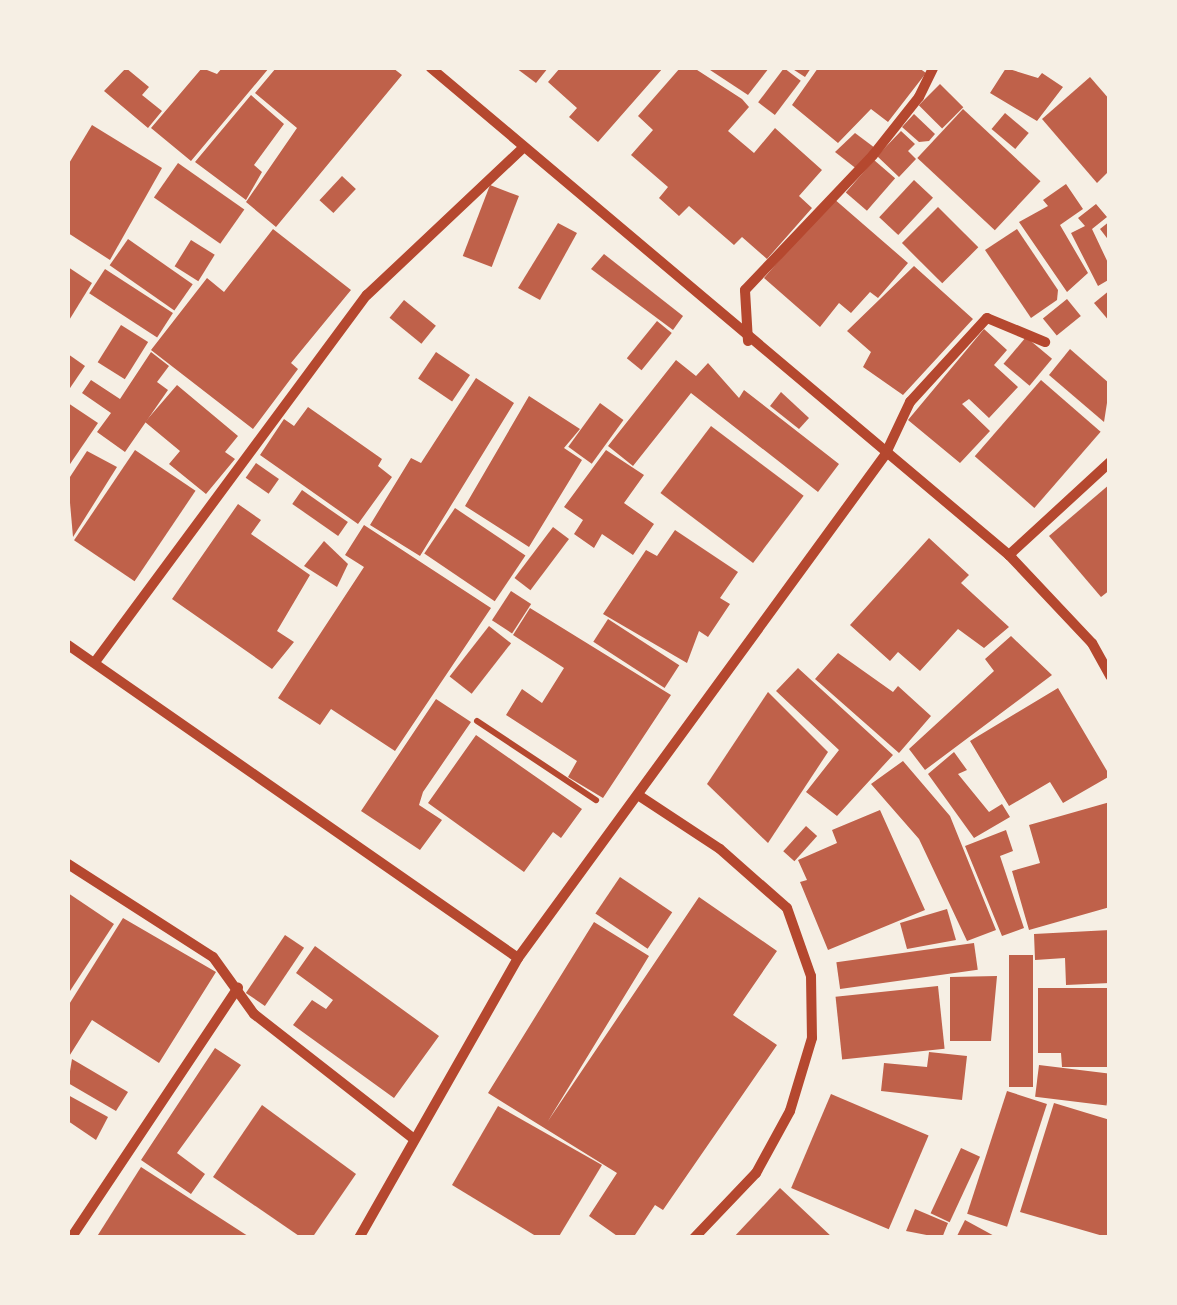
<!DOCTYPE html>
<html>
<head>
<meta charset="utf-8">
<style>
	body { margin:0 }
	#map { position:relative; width:1177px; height:1305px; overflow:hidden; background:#f6efe4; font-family:Commissioner,sans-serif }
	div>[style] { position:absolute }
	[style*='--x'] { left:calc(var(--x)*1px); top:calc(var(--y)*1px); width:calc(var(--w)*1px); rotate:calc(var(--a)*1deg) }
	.building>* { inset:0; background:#bf614a; transform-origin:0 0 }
	.path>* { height:6px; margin:-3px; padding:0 3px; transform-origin:3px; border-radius:3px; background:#b5482f }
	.minor>* { height:10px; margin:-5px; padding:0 5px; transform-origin:5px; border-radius:5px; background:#b5482f }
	span { translate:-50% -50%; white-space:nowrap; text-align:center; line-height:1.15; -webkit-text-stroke:9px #f6efe4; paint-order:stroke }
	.frame { position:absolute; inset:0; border:70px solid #f6efe4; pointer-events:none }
</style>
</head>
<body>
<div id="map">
	<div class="building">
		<div style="clip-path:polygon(126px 68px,149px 87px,142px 95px,162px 111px,148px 128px,104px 91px)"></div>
		<div style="clip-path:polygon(202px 68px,217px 74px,222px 68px,269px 68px,191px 161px,151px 128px)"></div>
		<div style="clip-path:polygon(276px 68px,393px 68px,402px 75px,276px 227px,246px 202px,297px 128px,255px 93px)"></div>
		<div style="clip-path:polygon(516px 68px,548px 68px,536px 83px)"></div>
		<div style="clip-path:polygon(560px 68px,663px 68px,598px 142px,569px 117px,577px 108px,548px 82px)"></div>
		<div style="clip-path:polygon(680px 68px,694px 68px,742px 99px,749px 107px,728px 131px,754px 153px,775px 128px,822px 170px,799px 196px,812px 208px,767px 259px,742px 237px,734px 245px,689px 206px,679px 216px,659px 198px,668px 187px,631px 155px,653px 130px,638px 116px)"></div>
		<div style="clip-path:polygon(707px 68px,769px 68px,748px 95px)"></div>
		<div style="left:784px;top:68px;width:21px;height:43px;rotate:37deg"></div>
		<div style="clip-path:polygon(791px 68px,811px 68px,805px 77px)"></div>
		<div style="clip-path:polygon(818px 68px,919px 68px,926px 73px,888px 122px,871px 109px,838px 143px,792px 105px)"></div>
		<div style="clip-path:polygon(1006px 68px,1038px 78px,1042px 73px,1063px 87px,1037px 121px,990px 93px)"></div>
		<div style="clip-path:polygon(1090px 77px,1110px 100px,1110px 170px,1097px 183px,1042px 119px)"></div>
		<div style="left:940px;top:84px;width:33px;height:30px;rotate:45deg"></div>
		<div style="clip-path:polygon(251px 95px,284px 124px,254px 165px,262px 172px,246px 200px,195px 162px)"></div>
		<div style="left:963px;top:109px;width:106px;height:67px;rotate:43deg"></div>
		<div style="left:1005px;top:113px;width:31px;height:21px;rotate:40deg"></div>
		<div style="clip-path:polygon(914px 114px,935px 134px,929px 141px,919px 142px,902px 127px)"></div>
		<div style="clip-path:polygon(92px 125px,162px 168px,110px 260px,68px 233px,68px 165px)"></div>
		<div style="clip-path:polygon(901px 131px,915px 144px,908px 151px,916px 159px,899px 177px,877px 156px)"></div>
		<div style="clip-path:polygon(855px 133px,875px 148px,858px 170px,835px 152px)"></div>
		<div style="left:874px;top:160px;width:28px;height:43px;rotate:41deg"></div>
		<div style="left:178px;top:163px;width:81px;height:42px;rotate:35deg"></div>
		<div style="left:342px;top:176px;width:19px;height:33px;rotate:43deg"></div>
		<div style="left:914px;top:180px;width:26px;height:51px;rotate:43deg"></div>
		<div style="clip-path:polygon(1066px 184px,1083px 209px,1060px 225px,1088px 273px,1067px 292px,1019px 222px,1048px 206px,1043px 200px)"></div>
		<div style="left:490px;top:185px;width:31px;height:76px;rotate:21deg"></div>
		<div style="clip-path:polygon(833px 198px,908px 263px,878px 298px,870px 292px,851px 313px,839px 303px,820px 327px,764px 278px)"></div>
		<div style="clip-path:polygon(1096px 204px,1107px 217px,1092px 229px,1110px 267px,1110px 279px,1098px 286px,1071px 233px,1085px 226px,1078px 218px)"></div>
		<div style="left:938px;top:207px;width:57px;height:51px;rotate:45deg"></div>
		<div style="clip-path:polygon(1110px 221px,1110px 242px,1100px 229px)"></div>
		<div style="clip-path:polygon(558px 223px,577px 233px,540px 300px,518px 288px)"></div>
		<div style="clip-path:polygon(273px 229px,351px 290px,291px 363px,298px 369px,253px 429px,151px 350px,207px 278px,224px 292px)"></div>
		<div style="clip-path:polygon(1017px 229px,1058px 290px,1057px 300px,1031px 318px,985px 250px)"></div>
		<div style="left:128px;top:239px;width:79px;height:32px;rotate:35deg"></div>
		<div style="left:191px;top:240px;width:28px;height:31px;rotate:32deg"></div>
		<div style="clip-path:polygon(604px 254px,683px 316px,673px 330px,591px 269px)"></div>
		<div style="clip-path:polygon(914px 266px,973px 319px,903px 395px,863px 367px,871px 352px,847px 331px)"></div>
		<div style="clip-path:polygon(68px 267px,92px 283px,68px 322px)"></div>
		<div style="left:105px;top:269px;width:81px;height:29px;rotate:33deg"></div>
		<div style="clip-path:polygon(1110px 290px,1110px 322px,1094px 303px)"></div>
		<div style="left:1067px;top:299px;width:22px;height:31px;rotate:51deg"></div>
		<div style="left:404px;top:300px;width:41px;height:23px;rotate:39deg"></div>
		<div style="left:657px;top:321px;width:19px;height:48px;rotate:39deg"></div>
		<div style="left:121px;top:325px;width:32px;height:44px;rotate:32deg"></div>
		<div style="clip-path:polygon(984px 329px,1007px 350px,994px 365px,1018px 387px,989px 418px,969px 399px,962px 404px,990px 431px,960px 463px,908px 420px)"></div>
		<div style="left:1026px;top:337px;width:34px;height:35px;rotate:40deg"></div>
		<div style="clip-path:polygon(1070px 349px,1110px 384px,1104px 422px,1049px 375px)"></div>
		<div style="clip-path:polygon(151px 352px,169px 366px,157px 382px,168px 390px,125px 452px,97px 432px,111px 413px,82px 393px,91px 380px,120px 399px)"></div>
		<div style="left:436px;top:352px;width:41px;height:32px;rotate:34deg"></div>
		<div style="clip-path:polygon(68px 354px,85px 366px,68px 391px)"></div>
		<div style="clip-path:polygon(676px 360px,696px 376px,708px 363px,739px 398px,744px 390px,839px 464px,818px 492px,691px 393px,633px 466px,608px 446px)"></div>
		<div style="clip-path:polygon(476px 378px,514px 403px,420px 556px,370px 525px,411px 458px,421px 463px)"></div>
		<div style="left:1041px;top:380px;width:79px;height:101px;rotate:41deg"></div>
		<div style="clip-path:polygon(177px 385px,238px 436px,225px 452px,235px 459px,206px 494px,169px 464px,180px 451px,145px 422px)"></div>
		<div style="clip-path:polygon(781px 392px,809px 418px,799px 429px,770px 406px)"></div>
		<div style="clip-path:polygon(529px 396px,580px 429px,564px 448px,582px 460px,529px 547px,465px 506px)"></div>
		<div style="clip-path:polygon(68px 403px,98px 423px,68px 467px)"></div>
		<div style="left:600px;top:403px;width:29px;height:54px;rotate:36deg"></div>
		<div style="clip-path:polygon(308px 407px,382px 459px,378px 466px,392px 477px,358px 524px,260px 455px,284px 419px,294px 426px)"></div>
		<div style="left:711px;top:426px;width:116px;height:84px;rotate:37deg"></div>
		<div style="left:135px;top:450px;width:73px;height:109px;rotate:34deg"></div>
		<div style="clip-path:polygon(606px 450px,644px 475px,624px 503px,654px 524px,633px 555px,602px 534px,594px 548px,574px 534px,583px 520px,564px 507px)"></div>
		<div style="clip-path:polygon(87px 451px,117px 467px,73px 537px,68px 480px)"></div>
		<div style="left:256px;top:463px;width:28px;height:18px;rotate:35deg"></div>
		<div style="clip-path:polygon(1110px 484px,1110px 590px,1101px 597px,1049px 536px)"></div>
		<div style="left:302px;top:490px;width:56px;height:17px;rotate:35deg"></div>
		<div style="clip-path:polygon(238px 504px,261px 520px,251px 534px,310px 575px,277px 631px,294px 642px,272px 669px,172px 599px)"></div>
		<div style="left:455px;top:508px;width:85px;height:55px;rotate:34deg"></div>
		<div style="clip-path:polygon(364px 525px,491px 608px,395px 751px,331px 709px,320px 725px,278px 698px,364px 567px,345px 555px)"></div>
		<div style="left:553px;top:527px;width:20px;height:64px;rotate:37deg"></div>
		<div style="clip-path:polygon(675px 530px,738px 572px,720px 598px,730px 604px,708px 637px,699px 631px,687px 663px,603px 614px,646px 550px,657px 556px)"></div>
		<div style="clip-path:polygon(929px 538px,969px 575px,961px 583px,1009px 627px,984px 648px,958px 629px,920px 671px,898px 652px,890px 661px,850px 625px)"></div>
		<div style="clip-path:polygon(324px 541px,348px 564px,337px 587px,304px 566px)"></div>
		<div style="left:511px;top:591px;width:24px;height:35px;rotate:33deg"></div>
		<div style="clip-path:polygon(530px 608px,671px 695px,603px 798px,568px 777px,577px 761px,506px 715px,522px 689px,542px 703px,564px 668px,513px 635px)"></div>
		<div style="left:608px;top:619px;width:85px;height:27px;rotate:33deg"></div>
		<div style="left:489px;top:626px;width:28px;height:64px;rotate:38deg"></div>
		<div style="clip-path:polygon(1011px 636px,1052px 675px,925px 770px,909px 749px,994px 671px,985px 659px)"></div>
		<div style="clip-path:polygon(838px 653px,893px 692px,898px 686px,931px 716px,899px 753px,815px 679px)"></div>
		<div style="clip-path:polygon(798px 668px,893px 755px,837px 816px,806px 792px,839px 750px,776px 691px)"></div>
		<div style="clip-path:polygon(1058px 688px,1110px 776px,1063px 803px,1050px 782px,1009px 806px,970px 741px)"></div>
		<div style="clip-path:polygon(768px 692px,828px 752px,768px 843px,707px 784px)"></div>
		<div style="clip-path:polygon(436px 699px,471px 722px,423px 792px,419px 805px,442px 820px,420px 850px,361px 811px)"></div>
		<div style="clip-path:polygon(476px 735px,582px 809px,561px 838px,553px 832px,524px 872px,428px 803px)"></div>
		<div style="clip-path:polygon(954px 752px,967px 770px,958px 774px,989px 812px,1002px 804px,1010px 817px,974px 838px,928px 774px)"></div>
		<div style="clip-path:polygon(903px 761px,950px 816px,996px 930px,967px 941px,919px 839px,871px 784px)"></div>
		<div style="clip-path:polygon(1110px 802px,1110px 907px,1029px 930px,1012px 871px,1040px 863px,1029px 825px)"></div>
		<div style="clip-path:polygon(880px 810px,925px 910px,828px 950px,800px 882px,807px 880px,798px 860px,837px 843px,832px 830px)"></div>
		<div style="left:806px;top:826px;width:15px;height:34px;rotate:42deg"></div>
		<div style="clip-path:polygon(1006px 830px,1013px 851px,1000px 856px,1024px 928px,1002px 936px,965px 846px)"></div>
		<div style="left:620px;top:877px;width:63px;height:44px;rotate:34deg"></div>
		<div style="clip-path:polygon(68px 893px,114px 924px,68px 994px)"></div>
		<div style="clip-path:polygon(699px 897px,777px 951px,733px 1015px,777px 1045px,663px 1210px,655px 1205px,633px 1238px,620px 1238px,589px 1216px,617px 1173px,488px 1093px,594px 922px,649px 956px,548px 1121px)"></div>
		<div style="clip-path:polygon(947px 909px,956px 940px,907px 949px,900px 923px)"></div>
		<div style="clip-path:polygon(123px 918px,216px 972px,159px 1063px,92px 1020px,68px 1058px,68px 1006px)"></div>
		<div style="clip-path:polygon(1110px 930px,1110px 983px,1066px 985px,1065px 958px,1035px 960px,1034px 934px)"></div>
		<div style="left:285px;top:935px;width:23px;height:70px;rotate:34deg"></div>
		<div style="left:974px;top:943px;width:27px;height:139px;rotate:82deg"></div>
		<div style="clip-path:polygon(315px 946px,439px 1036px,394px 1098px,293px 1025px,312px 1000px,326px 1009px,333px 1000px,296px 973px)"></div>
		<div style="left:1009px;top:955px;width:24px;height:132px"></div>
		<div style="clip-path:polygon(997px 976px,991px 1041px,950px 1041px,950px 977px)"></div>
		<div style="left:938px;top:986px;width:63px;height:103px;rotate:84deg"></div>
		<div style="clip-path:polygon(1038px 988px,1110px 988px,1110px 1067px,1062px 1067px,1061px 1053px,1038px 1053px)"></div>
		<div style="clip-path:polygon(215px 1048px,241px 1065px,177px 1153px,205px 1174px,191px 1194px,141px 1160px)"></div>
		<div style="clip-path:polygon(929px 1052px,967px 1056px,962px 1100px,881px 1091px,884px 1063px,927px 1067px)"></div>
		<div style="clip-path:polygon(72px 1059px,128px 1092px,116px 1111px,68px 1083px)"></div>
		<div style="left:1039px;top:1065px;width:72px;height:32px;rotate:7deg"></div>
		<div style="left:1007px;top:1091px;width:42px;height:129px;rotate:18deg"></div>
		<div style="left:831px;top:1094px;width:106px;height:102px;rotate:23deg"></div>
		<div style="clip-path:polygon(68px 1095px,108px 1117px,96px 1140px,68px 1121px)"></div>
		<div style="clip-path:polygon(1054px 1103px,1110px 1120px,1110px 1238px,1020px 1212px)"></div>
		<div style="clip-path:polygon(262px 1105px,356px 1174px,312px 1238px,302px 1238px,213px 1177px)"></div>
		<div style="clip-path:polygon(498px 1106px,602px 1165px,558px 1238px,539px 1238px,452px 1185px)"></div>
		<div style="left:961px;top:1148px;width:21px;height:72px;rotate:25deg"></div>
		<div style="clip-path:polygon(141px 1167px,251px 1238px,96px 1238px)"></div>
		<div style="clip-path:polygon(780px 1188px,833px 1238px,733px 1238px)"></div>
		<div style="clip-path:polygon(915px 1209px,948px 1223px,942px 1238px,906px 1231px)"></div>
		<div style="clip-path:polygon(965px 1220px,998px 1238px,956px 1238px)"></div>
	</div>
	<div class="path">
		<div style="--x:477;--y:721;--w:143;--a:33.6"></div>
	</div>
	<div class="minor">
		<div style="--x:431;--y:68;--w:756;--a:40.12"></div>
		<div style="--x:1009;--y:555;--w:121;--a:46.7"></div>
		<div style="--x:1092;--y:643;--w:38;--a:61"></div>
		<div style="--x:748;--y:341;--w:51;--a:-93.4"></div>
		<div style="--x:745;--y:290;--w:186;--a:-46.5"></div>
		<div style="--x:873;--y:155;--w:74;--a:-51.6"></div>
		<div style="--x:919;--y:97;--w:32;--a:-64"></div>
		<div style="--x:1009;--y:555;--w:137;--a:-42.6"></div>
		<div style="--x:68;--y:645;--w:548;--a:34.82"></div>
		<div style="--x:95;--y:662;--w:457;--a:-53.5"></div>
		<div style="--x:367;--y:295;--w:213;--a:-43.3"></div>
		<div style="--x:638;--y:795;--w:98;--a:33.4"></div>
		<div style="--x:720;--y:849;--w:89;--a:41.4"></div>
		<div style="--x:787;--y:908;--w:72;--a:70.6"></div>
		<div style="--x:811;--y:976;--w:62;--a:89.1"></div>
		<div style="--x:812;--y:1038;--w:76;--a:106.8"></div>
		<div style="--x:790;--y:1111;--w:71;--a:118.7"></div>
		<div style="--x:756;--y:1173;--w:90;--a:133.6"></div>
		<div style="--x:68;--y:864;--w:172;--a:32.7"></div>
		<div style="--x:213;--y:957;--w:70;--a:54.3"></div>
		<div style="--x:254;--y:1014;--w:203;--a:38"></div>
		<div style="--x:71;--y:1238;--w:301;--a:-56.3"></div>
		<div style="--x:359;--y:1238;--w:322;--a:-60.4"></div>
		<div style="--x:518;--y:958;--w:623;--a:-53.88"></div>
		<div style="--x:885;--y:455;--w:59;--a:-64.7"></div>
		<div style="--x:910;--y:402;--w:114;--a:-47.5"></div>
		<div style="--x:987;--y:318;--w:63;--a:22.5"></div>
	</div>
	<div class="frame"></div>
</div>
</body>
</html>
